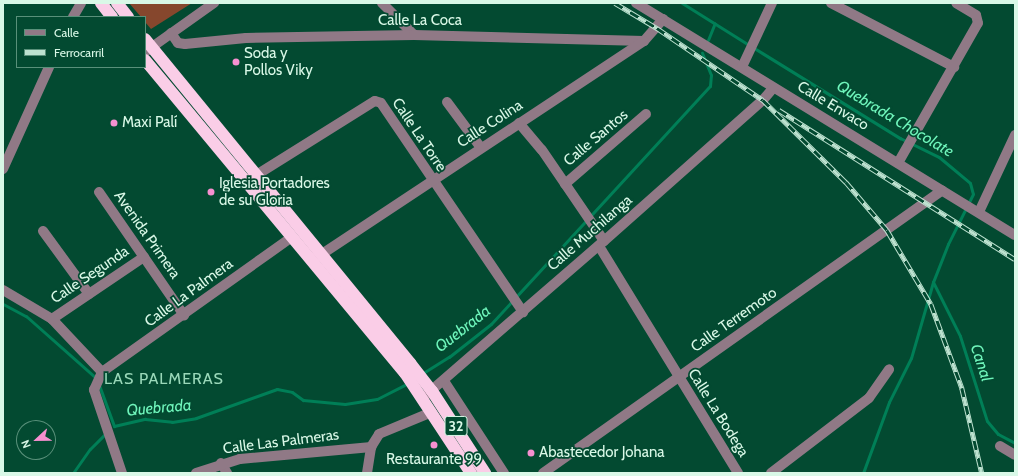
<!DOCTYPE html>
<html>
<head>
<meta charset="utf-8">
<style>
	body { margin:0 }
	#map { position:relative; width:1018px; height:476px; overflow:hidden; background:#034a31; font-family:Cabin,sans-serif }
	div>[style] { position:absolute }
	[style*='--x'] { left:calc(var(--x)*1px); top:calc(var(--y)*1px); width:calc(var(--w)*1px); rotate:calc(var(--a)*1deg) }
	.green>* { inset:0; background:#86472d }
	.stream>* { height:3px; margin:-1.5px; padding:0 1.5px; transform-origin:1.5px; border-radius:1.5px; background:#007f57 }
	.minor>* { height:10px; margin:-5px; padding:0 5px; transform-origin:5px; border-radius:5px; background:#907986 }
	.highway>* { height:12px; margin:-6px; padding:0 6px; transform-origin:6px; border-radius:6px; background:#facde7 }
	.rail>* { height:4.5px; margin-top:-2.25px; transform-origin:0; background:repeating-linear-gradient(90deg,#034a31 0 9px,#bde2d0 0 18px); box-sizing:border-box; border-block:1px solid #bde2d0 }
	.dots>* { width:11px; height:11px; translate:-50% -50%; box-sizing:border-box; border:2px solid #034a31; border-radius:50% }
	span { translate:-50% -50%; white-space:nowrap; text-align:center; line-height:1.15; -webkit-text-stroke:3.5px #034a31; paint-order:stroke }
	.shield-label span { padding:1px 3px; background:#034a31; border:1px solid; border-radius:3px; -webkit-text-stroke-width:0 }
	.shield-label { font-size:14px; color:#d9f8e7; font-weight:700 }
	.street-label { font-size:15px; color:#d9f8e7 }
	.poi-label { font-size:15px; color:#d9f8e7 }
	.left { translate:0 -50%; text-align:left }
	.water-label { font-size:16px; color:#6ff5bb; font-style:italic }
	.neighbourhood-label { font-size:16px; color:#9ad8b9; letter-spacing:1px }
	.frame { position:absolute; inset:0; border:4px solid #d9f8e7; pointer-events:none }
	.legend { position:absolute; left:16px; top:16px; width:130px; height:52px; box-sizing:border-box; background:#034a31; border:1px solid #59907a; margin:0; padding:5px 7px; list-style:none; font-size:12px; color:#d9f8e7 }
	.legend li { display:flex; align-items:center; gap:8px; height:20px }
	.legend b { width:20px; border:1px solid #59907a }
	.north { position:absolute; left:16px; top:420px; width:40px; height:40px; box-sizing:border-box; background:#034a31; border:1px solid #59907a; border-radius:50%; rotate:248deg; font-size:11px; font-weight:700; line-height:16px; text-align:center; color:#d9f8e7 }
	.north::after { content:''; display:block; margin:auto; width:14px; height:18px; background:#f690d0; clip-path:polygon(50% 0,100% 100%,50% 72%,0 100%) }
</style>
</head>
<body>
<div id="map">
	<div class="green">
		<div style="clip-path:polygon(129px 3px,192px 3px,151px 29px,145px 22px,145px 17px,141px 17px)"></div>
	</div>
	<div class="stream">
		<div style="--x:682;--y:3;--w:79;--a:32.1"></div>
		<div style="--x:708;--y:40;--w:18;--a:-68"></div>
		<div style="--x:754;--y:48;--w:172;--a:31.7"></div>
		<div style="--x:900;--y:138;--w:43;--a:26"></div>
		<div style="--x:939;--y:157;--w:40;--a:40"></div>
		<div style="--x:970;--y:183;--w:11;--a:75"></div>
		<div style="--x:973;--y:194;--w:56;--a:116.6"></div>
		<div style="--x:948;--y:244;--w:41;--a:111.5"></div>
		<div style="--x:933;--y:282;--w:79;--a:106.1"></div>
		<div style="--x:911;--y:358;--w:49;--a:116.6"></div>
		<div style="--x:889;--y:402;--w:76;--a:110.1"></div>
		<div style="--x:933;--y:282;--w:60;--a:63.4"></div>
		<div style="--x:960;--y:336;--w:89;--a:72.4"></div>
		<div style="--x:987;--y:421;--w:17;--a:50"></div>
		<div style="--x:998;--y:434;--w:19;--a:28"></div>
		<div style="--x:3;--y:304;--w:26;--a:28"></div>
		<div style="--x:26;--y:316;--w:94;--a:41.5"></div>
		<div style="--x:423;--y:373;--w:31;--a:-32"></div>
		<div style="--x:449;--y:357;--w:53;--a:-38.2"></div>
		<div style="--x:491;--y:324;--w:323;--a:-47.4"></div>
		<div style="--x:710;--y:86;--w:11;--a:-85"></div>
		<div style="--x:711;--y:75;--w:24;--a:-112"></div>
		<div style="--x:99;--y:385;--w:44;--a:69.9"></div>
		<div style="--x:114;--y:426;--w:32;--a:-13"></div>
		<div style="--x:145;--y:419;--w:27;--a:6"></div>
		<div style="--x:172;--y:422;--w:24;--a:-9"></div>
		<div style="--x:196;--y:418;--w:86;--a:-19.7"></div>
		<div style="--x:277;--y:389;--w:15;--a:11"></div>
		<div style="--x:292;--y:392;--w:14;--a:36"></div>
		<div style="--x:303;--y:400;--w:42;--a:5.4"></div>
		<div style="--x:345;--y:404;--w:32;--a:-9"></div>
		<div style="--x:377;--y:399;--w:35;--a:-27"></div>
		<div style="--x:73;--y:473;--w:29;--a:-55"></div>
		<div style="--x:90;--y:449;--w:20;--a:-45"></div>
	</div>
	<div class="minor">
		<div style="--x:382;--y:3;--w:45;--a:45"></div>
		<div style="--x:636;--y:3;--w:444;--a:31.5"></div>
		<div style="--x:831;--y:3;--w:139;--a:27.5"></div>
		<div style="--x:73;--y:17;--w:16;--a:-60"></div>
		<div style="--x:171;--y:33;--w:12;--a:55"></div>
		<div style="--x:178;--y:43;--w:7;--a:8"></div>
		<div style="--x:185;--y:44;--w:61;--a:-5.6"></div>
		<div style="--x:246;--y:38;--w:168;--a:-1"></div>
		<div style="--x:414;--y:35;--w:230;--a:1.5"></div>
		<div style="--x:644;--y:41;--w:29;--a:-49"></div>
		<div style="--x:145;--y:52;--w:85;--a:-35.4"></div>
		<div style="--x:742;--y:67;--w:71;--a:-64.9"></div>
		<div style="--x:447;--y:102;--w:57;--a:53.5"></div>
		<div style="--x:519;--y:123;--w:35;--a:50"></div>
		<div style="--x:542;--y:150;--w:110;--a:55.7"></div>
		<div style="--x:898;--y:163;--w:161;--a:-60.3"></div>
		<div style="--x:978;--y:23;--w:8;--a:-104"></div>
		<div style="--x:976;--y:15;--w:23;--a:-149"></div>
		<div style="--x:3;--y:169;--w:112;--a:-65.7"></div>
		<div style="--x:250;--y:179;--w:147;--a:-32"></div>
		<div style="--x:375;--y:101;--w:6;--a:18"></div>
		<div style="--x:381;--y:103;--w:253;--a:55.8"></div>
		<div style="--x:565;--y:184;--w:107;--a:-40.8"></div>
		<div style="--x:99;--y:192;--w:150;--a:55.4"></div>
		<div style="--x:979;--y:212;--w:85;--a:-64.9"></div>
		<div style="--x:43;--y:231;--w:78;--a:53.9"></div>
		<div style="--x:599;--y:246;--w:266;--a:58.5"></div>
		<div style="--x:316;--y:258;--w:393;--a:-33.5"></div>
		<div style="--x:3;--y:290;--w:57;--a:30.6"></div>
		<div style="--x:52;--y:319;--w:73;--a:46.7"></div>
		<div style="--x:52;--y:319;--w:111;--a:-34"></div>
		<div style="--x:444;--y:381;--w:110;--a:56.9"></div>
		<div style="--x:426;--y:395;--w:235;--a:-40.9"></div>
		<div style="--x:604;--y:241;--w:213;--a:-41.6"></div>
		<div style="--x:763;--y:100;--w:16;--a:-50"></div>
		<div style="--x:1000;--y:446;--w:17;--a:31"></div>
		<div style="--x:221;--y:463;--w:12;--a:59"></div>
		<div style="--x:122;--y:473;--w:88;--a:-108.6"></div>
		<div style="--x:94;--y:390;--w:20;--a:-66"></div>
		<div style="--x:102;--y:372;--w:233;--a:-35.4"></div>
		<div style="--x:196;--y:473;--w:46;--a:-17.7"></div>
		<div style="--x:240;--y:459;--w:132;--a:-5.2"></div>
		<div style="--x:367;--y:473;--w:26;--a:-81"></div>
		<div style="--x:371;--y:447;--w:15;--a:-58"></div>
		<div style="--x:379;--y:434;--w:57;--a:-22.5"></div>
		<div style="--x:543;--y:473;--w:489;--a:-35.3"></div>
		<div style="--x:771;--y:473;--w:123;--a:-37.4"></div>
		<div style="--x:869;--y:398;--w:35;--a:-55"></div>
	</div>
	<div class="highway">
		<div style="--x:101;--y:3;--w:18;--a:52"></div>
		<div style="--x:117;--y:3;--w:18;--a:52"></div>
		<div style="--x:145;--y:39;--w:419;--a:50.7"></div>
		<div style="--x:410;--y:363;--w:36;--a:52"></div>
		<div style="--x:432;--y:391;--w:98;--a:57.1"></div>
		<div style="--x:145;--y:60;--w:407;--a:50.3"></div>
		<div style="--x:405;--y:373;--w:120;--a:56.6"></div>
	</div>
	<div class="rail">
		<div style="--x:615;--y:3;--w:49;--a:30.8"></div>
		<div style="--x:657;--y:28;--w:128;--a:34.2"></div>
		<div style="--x:763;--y:100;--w:117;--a:44.7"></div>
		<div style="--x:846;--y:182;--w:63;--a:49.5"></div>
		<div style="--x:887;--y:230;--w:86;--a:59.3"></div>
		<div style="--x:931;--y:304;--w:90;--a:69.7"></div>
		<div style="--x:962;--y:388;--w:87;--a:76.8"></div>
		<div style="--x:779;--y:110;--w:279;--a:32.3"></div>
	</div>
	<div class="dots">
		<div style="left:236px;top:62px;background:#f690d0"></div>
		<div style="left:114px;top:123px;background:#f690d0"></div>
		<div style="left:211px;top:192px;background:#f690d0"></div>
		<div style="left:434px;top:445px;background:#f690d0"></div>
		<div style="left:531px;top:453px;background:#f690d0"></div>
	</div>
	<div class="shield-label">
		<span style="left:456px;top:426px">32</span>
	</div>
	<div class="street-label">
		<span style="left:420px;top:21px">Calle La Coca</span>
		<span style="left:833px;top:106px;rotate:31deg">Calle Envaco</span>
		<span style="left:490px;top:124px;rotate:-33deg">Calle Colina</span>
		<span style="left:419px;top:135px;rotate:56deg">Calle La Torre</span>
		<span style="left:596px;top:138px;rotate:-40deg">Calle Santos</span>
		<span style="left:590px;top:233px;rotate:-41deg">Calle Muchilanga</span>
		<span style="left:147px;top:235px;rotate:55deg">Avenida Primera</span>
		<span style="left:90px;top:275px;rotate:-34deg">Calle Segunda</span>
		<span style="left:189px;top:293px;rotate:-36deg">Calle La Palmera</span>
		<span style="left:734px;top:320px;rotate:-35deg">Calle Terremoto</span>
		<span style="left:718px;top:413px;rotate:58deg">Calle La Bodega</span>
		<span style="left:281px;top:442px;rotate:-7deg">Calle Las Palmeras</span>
	</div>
	<div class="poi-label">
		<span class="left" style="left:244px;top:62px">Soda y<br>Pollos Viky</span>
		<span class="left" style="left:122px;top:123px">Maxi Palí</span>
		<span class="left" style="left:219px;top:192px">Iglesia Portadores<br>de su Gloria</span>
		<span class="left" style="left:539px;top:453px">Abastecedor Johana</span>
		<span style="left:434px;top:460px">Restaurante 99</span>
	</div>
	<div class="water-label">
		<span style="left:895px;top:119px;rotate:31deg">Quebrada Chocolate</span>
		<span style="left:463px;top:329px;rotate:-38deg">Quebrada</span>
		<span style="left:981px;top:363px;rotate:72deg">Canal</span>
		<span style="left:159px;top:408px;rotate:-5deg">Quebrada</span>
	</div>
	<div class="neighbourhood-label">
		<span style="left:164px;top:379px">LAS PALMERAS</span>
	</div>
	<div class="frame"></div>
	<ul class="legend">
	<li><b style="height:5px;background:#907986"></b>Calle</li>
	<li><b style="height:5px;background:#bde2d0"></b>Ferrocarril</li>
	</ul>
	<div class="north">N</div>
</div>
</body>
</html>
